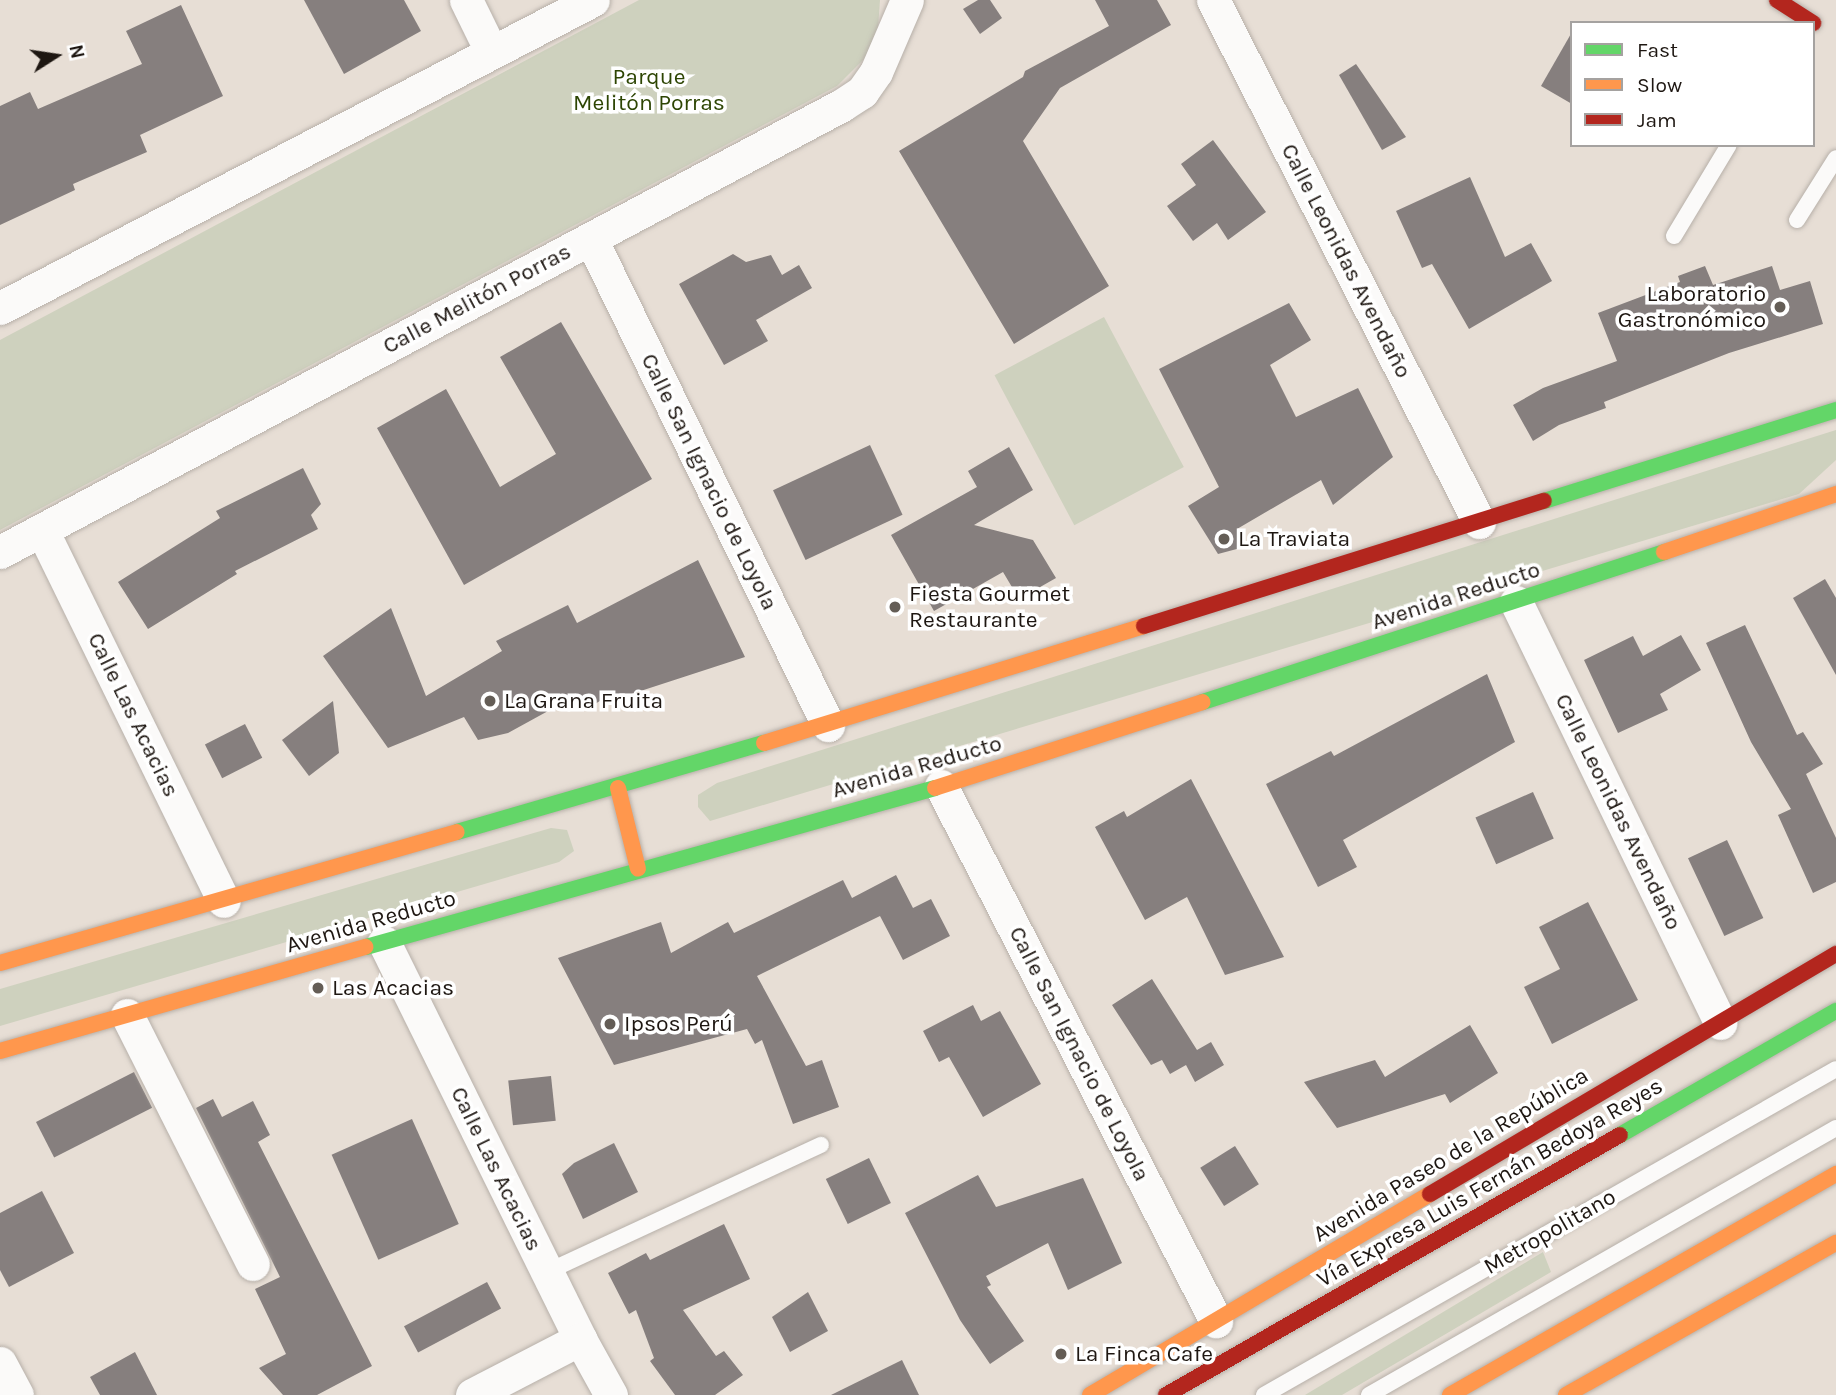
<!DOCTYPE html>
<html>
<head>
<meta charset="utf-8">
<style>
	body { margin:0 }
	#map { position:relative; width:1836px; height:1395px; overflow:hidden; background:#e7ded5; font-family:Karla,sans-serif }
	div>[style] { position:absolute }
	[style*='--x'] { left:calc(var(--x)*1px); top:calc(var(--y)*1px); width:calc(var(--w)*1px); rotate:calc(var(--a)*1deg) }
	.green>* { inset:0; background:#ced1be; transform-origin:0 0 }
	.building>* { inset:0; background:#867f7e; transform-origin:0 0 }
	.roads { filter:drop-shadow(0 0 2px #b7b0a9) drop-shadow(0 0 2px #b7b0a9) }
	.lane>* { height:16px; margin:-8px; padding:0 8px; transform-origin:8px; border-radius:8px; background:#fbfaf9 }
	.street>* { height:33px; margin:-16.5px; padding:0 16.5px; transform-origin:16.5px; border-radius:16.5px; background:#fbfaf9 }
	.fast>* { height:16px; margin:-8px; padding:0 8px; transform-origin:8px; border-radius:8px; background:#63d668 }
	.slow>* { height:16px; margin:-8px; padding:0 8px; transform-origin:8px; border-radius:8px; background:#ff974d }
	.jam>* { height:16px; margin:-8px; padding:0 8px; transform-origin:8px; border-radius:8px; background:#b3261e }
	.dots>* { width:19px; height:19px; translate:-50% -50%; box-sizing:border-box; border:4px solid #fff; border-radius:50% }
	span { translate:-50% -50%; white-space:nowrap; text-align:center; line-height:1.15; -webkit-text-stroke:7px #fff; paint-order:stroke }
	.park-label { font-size:23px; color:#2d4503 }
	.street-label { font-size:23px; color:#1e1712 }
	.poi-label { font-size:23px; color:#1e1712 }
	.right { translate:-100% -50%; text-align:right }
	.left { translate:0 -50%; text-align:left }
	.legend { position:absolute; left:1570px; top:21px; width:245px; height:126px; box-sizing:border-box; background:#fff; border:2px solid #a5a2a0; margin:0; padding:9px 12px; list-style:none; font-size:21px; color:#1e1712 }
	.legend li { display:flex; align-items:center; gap:14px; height:35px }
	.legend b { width:35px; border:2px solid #a5a2a0 }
	.north { position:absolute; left:21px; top:21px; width:70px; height:70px; -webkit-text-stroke:5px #fff; paint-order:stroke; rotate:78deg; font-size:19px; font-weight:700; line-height:28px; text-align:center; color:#1e1712 }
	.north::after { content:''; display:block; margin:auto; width:24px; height:32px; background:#1e1712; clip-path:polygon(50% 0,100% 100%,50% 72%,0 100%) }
</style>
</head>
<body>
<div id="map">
	<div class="green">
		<div style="clip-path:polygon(639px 0,880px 0,878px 28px,865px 58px,837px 86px,0 530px,0 340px)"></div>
		<div style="left:1104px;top:317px;width:170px;height:124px;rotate:62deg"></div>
		<div style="clip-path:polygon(1836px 430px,1836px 460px,1799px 494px,710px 821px,698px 807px,698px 795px,717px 783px)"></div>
		<div style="clip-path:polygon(551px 828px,567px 830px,574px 851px,559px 862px,0 1026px,0 989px)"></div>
		<div style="clip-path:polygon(1543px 1252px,1551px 1272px,1342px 1395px,1305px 1395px)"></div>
	</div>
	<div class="building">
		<div style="clip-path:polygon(304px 0,404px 0,421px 31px,344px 74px)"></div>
		<div style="clip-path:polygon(978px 0,990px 0,1002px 18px,980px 34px,963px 9px)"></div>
		<div style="clip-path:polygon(1095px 0,1157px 0,1171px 25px,1060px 88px,1023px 141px,1109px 286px,1014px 344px,899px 151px,1023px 77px,1025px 71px,1109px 26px)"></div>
		<div style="clip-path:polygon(181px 5px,223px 96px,140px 135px,147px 152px,73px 184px,75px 190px,0 225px,0 106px,30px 92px,38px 109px,142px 64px,126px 31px)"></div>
		<div style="clip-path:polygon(1572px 32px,1572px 104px,1541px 86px)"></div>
		<div style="clip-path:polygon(1356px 64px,1406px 137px,1382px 150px,1339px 75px)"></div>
		<div style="clip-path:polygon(1213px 140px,1266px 212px,1228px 240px,1217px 223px,1193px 241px,1167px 206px,1196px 185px,1181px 164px)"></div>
		<div style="clip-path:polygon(1470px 177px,1505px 257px,1531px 243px,1552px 281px,1469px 329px,1432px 264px,1422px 268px,1396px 211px)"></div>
		<div style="clip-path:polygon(733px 254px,746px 262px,771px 255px,782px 275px,799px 265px,812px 288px,756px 320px,768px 341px,724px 365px,679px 284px)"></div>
		<div style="clip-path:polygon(1705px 266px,1713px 285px,1772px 266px,1780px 290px,1810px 281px,1823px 324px,1729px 353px,1604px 402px,1606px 408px,1559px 425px,1533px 441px,1513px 405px,1543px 388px,1617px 361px,1598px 313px,1680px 282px,1678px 276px)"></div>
		<div style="clip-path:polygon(1289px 303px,1311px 340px,1270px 365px,1296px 417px,1358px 388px,1393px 457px,1333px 505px,1321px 480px,1237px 529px,1248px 546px,1218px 554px,1188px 506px,1219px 487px,1159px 369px)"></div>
		<div style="clip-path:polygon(561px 322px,652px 479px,464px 585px,377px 428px,446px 389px,500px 487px,556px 454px,500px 357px)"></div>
		<div style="left:870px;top:445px;width:77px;height:107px;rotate:65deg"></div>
		<div style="clip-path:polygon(1009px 447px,1033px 490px,974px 525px,1033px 540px,1056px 578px,1019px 599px,1003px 572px,934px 611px,891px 535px,977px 487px,968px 471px)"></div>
		<div style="clip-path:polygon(303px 468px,321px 504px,311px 515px,318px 529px,235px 571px,237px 574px,148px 629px,118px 582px,220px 518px,216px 511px)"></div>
		<div style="clip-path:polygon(698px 560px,745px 657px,616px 699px,613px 693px,585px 710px,572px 711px,559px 705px,508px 733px,478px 740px,464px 717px,388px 748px,323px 656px,391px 608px,426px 696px,502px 651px,496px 641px,568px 605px,577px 623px)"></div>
		<div style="clip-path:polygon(1825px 579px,1836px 598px,1836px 675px,1793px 598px)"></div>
		<div style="clip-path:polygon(1745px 625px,1797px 735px,1803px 732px,1823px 764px,1806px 774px,1836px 838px,1836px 882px,1813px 893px,1778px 815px,1791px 809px,1751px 742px,1706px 643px)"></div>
		<div style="clip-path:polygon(1681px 635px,1701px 670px,1660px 694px,1668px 710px,1618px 733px,1584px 660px,1633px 636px,1643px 656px)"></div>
		<div style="clip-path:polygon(1487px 674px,1515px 742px,1343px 840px,1357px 867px,1318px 887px,1266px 784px,1331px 751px,1334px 756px)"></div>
		<div style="clip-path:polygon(333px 701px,339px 753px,309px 776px,282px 740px)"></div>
		<div style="left:245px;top:724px;width:38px;height:45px;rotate:63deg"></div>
		<div style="clip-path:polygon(1191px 779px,1284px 957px,1225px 975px,1187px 897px,1145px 920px,1095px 827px,1124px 811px,1127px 817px)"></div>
		<div style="left:1533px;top:792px;width:51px;height:63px;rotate:66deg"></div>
		<div style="left:1727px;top:840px;width:86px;height:43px;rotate:65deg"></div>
		<div style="clip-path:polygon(896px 875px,913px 908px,931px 899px,950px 936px,903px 960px,880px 916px,757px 976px,806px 1066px,822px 1060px,839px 1107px,793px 1124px,762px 1040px,755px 1044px,747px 1029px,614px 1065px,558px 958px,661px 922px,671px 953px,728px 922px,734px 933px,843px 880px,852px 898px)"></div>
		<div style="clip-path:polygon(1588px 902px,1638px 1000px,1552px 1044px,1524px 987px,1560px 969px,1539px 927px)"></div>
		<div style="clip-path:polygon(1152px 979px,1197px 1050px,1211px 1042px,1224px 1065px,1195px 1082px,1186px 1065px,1170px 1074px,1162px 1060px,1151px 1065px,1112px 1005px)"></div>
		<div style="clip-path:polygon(973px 1005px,981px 1021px,1000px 1011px,1041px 1084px,983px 1117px,949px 1057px,939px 1062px,923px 1031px)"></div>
		<div style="clip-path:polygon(1470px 1025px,1498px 1073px,1450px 1103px,1445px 1094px,1337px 1128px,1304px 1082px,1375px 1060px,1385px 1077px)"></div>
		<div style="left:134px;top:1072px;width:40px;height:110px;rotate:63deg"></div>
		<div style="left:551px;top:1076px;width:45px;height:43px;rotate:84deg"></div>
		<div style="clip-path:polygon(213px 1099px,222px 1117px,253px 1101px,270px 1135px,258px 1142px,372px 1366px,317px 1395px,283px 1395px,259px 1368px,286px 1354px,255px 1289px,280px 1277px,196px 1108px)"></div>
		<div style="left:412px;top:1119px;width:115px;height:88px;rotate:66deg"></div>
		<div style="clip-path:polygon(614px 1143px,638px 1192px,583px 1219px,562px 1174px,574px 1163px)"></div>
		<div style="left:1235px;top:1146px;width:45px;height:41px;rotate:58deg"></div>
		<div style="left:869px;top:1158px;width:50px;height:48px;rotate:64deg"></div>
		<div style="clip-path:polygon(978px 1175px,996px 1207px,1083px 1178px,1122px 1263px,1068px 1290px,1048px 1243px,986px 1276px,991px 1285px,987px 1287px,1024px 1341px,990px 1364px,960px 1320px,905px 1213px)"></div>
		<div style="clip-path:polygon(42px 1191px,74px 1253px,9px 1287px,0 1270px,0 1213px)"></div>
		<div style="clip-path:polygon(724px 1224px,750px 1279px,683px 1310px,716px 1356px,724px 1351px,743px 1375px,715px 1395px,675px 1395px,650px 1361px,654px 1358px,636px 1310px,629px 1314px,608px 1273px,646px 1253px,650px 1260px)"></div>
		<div style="left:487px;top:1282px;width:30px;height:94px;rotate:62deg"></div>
		<div style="clip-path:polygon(808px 1292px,828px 1331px,790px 1352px,772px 1317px)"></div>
		<div style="clip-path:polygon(135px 1352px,157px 1395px,100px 1395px,90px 1377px)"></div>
		<div style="clip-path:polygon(902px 1360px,919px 1395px,831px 1395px)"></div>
	</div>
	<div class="roads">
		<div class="lane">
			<div style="--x:1797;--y:220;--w:73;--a:-57.8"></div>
			<div style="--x:1674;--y:236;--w:106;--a:-58.9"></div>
			<div style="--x:547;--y:1272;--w:302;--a:-24.9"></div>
			<div style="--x:1264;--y:1395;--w:658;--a:-29.68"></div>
			<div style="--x:1369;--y:1395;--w:538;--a:-29.76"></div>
		</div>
		<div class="street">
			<div style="--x:466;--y:0;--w:57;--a:63.9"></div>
			<div style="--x:1213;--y:0;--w:586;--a:63"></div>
			<div style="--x:591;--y:239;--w:541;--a:64"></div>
			<div style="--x:0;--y:308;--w:668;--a:-27.45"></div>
			<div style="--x:42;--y:530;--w:413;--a:63.9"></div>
			<div style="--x:0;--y:552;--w:953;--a:-27.96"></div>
			<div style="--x:842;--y:105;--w:24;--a:-33"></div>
			<div style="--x:862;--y:92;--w:24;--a:-55"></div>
			<div style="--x:876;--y:72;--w:78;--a:-66.7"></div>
			<div style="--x:1516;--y:602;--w:468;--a:64.1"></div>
			<div style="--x:941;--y:786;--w:602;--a:62.8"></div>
			<div style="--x:384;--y:942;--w:443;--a:63.7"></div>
			<div style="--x:580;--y:1339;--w:64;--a:61"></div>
			<div style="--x:127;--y:1015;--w:279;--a:63.2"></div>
			<div style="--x:0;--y:1363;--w:36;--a:62"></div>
			<div style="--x:472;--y:1395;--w:122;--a:-27.4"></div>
		</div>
		<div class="fast">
			<div style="--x:1544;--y:501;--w:306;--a:-17.3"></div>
			<div style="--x:1203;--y:702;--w:485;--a:-18"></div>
			<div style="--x:457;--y:832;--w:320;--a:-16.2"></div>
			<div style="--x:366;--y:947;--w:591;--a:-15.61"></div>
			<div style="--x:1620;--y:1135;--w:249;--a:-29.9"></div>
		</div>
		<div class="slow">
			<div style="--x:1664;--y:552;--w:182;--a:-18.6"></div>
			<div style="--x:764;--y:743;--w:398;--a:-17.1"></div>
			<div style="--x:618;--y:788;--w:83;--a:76.1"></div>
			<div style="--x:935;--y:788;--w:281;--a:-17.8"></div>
			<div style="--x:0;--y:963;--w:475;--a:-16"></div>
			<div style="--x:0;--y:1051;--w:380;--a:-15.9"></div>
			<div style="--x:1090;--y:1395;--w:395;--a:-30.6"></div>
			<div style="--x:1450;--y:1395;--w:445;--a:-29.8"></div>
			<div style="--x:1566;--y:1395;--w:310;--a:-29.4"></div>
		</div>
		<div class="jam">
			<div style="--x:1777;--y:0;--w:43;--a:32.6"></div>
			<div style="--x:1144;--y:626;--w:419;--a:-17.4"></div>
			<div style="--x:1430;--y:1194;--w:472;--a:-30.6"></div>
			<div style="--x:1166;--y:1395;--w:523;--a:-29.8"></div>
		</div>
	</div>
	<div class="dots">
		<div style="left:1780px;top:307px;background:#645d56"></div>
		<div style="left:1224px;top:539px;background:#645d56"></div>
		<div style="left:895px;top:607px;background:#645d56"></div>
		<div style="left:490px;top:701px;background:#645d56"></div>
		<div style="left:318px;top:988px;background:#645d56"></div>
		<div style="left:610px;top:1024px;background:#645d56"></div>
		<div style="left:1061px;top:1354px;background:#645d56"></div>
	</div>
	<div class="park-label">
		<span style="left:649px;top:90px">Parque<br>Melitón Porras</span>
	</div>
	<div class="street-label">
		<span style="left:1346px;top:261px;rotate:63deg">Calle Leonidas Avendaño</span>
		<span style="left:477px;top:299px;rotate:-28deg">Calle Melitón Porras</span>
		<span style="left:709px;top:482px;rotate:64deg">Calle San Ignacio de Loyola</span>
		<span style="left:1456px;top:596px;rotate:-18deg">Avenida Reducto</span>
		<span style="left:133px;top:715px;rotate:64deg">Calle Las Acacias</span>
		<span style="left:917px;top:767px;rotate:-16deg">Avenida Reducto</span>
		<span style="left:1618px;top:812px;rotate:64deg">Calle Leonidas Avendaño</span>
		<span style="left:371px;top:922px;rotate:-16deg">Avenida Reducto</span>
		<span style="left:1079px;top:1054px;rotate:63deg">Calle San Ignacio de Loyola</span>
		<span style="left:1451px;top:1155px;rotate:-31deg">Avenida Paseo de la República</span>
		<span style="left:496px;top:1169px;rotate:64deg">Calle Las Acacias</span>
		<span style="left:1490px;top:1183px;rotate:-30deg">Vía Expresa Luis Fernán Bedoya Reyes</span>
		<span style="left:1550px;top:1232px;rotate:-30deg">Metropolitano</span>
	</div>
	<div class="poi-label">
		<span class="right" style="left:1766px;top:307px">Laboratorio<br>Gastronómico</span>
		<span class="left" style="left:1238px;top:539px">La Traviata</span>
		<span class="left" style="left:909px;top:607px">Fiesta Gourmet<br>Restaurante</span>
		<span class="left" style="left:504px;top:701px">La Grana Fruita</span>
		<span class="left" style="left:332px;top:988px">Las Acacias</span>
		<span class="left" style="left:624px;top:1024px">Ipsos Perú</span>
		<span class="left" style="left:1075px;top:1354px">La Finca Cafe</span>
	</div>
	<ul class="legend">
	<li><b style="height:9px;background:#63d668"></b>Fast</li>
	<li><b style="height:9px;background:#ff974d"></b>Slow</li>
	<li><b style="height:9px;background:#b3261e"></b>Jam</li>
	</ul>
	<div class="north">N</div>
</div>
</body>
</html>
